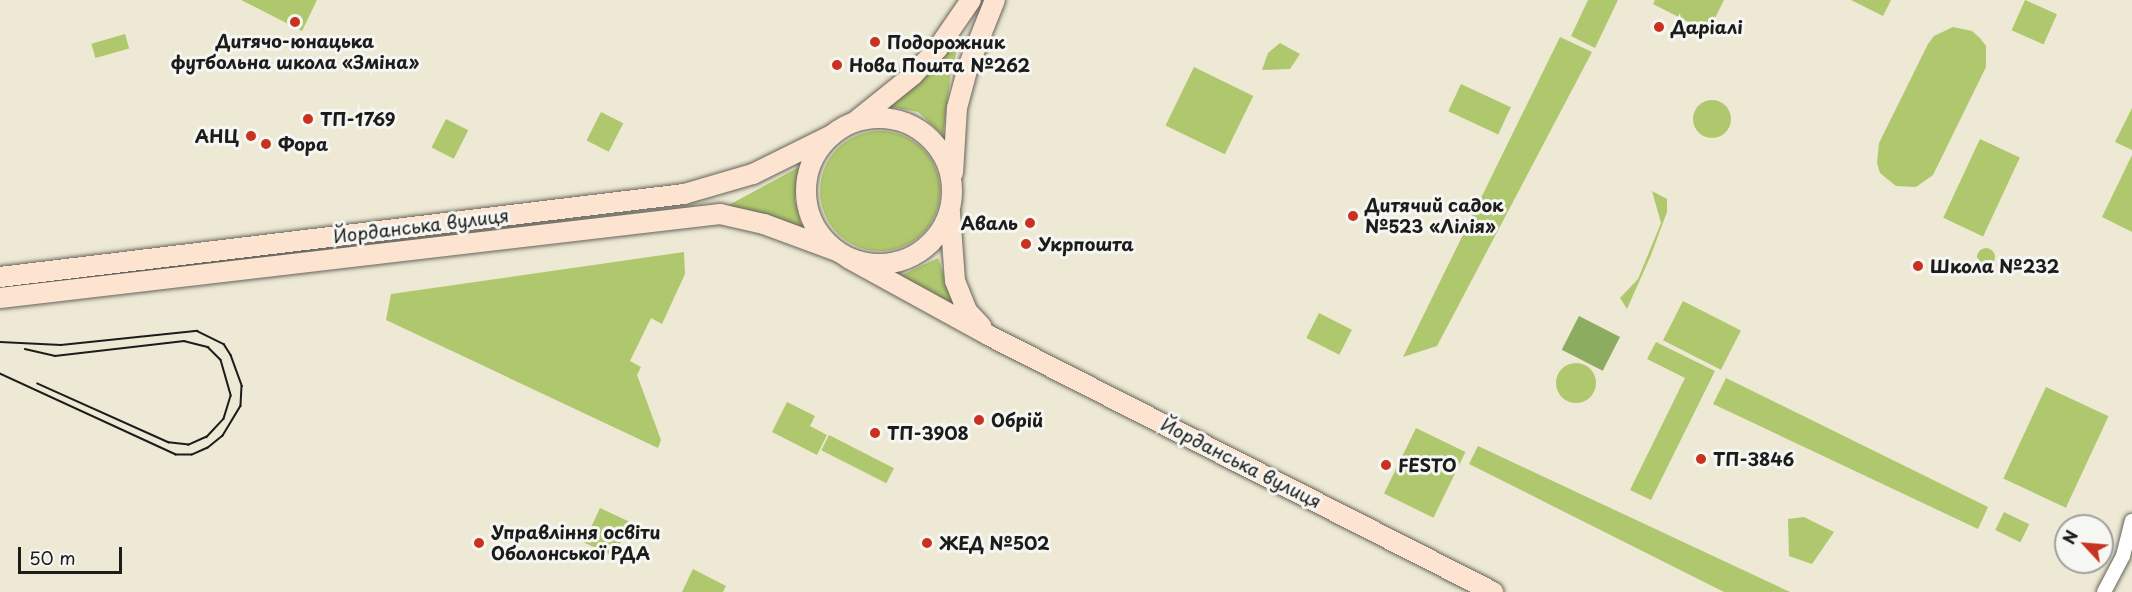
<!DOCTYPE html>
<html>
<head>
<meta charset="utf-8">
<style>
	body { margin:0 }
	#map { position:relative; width:2132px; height:592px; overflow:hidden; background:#ede9d4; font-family:"Playpen Sans",sans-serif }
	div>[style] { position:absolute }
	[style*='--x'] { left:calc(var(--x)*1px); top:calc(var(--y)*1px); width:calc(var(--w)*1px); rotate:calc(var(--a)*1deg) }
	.green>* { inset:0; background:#b0c86d; transform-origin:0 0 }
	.round { border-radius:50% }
	.forest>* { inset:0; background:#8cac60; transform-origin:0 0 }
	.roads { filter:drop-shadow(0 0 2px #65645c) drop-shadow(0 0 2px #65645c) }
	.street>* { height:14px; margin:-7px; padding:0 7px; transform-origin:7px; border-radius:7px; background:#fff }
	.secondary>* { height:20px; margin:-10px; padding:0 10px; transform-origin:10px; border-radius:10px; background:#fde4d1 }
	.secondary>.ring { margin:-10px; padding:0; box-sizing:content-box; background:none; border:20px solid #fde4d1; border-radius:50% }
	.tram>* { height:1.5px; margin:-0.75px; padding:0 0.75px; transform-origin:0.75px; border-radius:0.75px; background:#1c1c1c }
	.dots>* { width:16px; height:16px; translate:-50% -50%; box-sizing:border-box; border:3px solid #f6f6f2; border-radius:50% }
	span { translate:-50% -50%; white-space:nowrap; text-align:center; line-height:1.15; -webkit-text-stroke:6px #f6f6f2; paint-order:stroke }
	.poi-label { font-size:18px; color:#1c1c1c; font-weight:700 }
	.left { translate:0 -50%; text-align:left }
	.right { translate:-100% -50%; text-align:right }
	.street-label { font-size:18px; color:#1c1c1c }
	.north { position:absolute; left:2054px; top:514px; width:60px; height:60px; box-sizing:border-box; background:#f6f6f2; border:2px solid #9f9f9c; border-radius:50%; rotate:296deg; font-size:16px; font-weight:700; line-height:24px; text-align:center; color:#1c1c1c }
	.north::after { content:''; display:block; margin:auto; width:21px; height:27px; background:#c8321e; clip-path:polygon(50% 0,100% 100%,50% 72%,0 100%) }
	.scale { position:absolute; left:18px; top:547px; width:104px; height:27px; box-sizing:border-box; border:3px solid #1c1c1c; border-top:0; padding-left:8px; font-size:18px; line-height:21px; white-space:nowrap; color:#1c1c1c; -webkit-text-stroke:4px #f6f6f2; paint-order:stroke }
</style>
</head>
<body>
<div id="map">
	<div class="green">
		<div style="clip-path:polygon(241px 0,317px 0,302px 31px)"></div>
		<div style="clip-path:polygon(1588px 0,1618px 0,1595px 48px,1571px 36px)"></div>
		<div style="clip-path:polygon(1655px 0,1724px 0,1708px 32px,1653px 4px)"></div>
		<div style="clip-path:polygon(1851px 0,1891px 0,1883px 16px)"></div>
		<div style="left:2025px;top:0;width:35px;height:33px;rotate:24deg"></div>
		<div style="clip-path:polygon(1953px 27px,1972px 31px,1980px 38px,1986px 46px,1986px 67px,1933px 175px,1916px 187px,1896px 186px,1880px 173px,1877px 163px,1879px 143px,1928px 44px,1934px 36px)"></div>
		<div style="left:125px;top:34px;width:15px;height:35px;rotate:74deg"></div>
		<div style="clip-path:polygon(961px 37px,951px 72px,943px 135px,918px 112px,887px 106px)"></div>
		<div style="clip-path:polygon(1560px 37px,1592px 52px,1437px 346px,1403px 357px)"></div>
		<div style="clip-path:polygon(1280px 43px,1300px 54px,1290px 69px,1262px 70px,1268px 53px)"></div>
		<div style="left:1194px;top:67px;width:66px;height:65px;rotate:26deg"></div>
		<div style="left:1461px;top:84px;width:55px;height:30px;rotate:25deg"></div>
		<div class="round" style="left:1693px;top:100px;width:38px;height:38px"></div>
		<div style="clip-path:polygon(2132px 108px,2132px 150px,2115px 142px)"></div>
		<div style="left:601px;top:112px;width:25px;height:32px;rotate:27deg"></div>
		<div style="left:446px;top:119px;width:25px;height:32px;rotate:27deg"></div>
		<div class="round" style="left:820px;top:131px;width:120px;height:120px"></div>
		<div style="left:1980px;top:139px;width:44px;height:87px;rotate:25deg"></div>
		<div style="clip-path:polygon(2132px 155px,2132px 232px,2102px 217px)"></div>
		<div style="clip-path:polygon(799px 167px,795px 200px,803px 231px,776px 218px,725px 207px)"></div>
		<div style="clip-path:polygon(1652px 191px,1667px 199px,1667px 212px,1651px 255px,1627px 309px,1620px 298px,1638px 279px,1661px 223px)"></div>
		<div class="round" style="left:1977px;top:248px;width:18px;height:18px"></div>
		<div style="clip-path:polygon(684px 252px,685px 274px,662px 324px,651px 318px,630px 361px,641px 367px,637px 375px,661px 440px,658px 448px,386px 320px,391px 294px)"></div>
		<div style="clip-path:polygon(938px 258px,947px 284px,961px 313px,896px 278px)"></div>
		<div style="left:1683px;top:301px;width:65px;height:44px;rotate:27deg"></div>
		<div style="left:1319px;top:313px;width:37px;height:28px;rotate:27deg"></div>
		<div style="clip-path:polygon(1656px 342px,1715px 371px,1651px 500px,1630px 490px,1685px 378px,1647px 359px)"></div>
		<div class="round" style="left:1556px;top:363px;width:40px;height:40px"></div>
		<div style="clip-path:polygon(1726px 378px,1988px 507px,1978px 529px,1713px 404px)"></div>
		<div style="left:2046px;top:387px;width:69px;height:101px;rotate:25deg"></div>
		<div style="clip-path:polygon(787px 402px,815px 416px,810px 426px,827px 435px,817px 455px,772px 432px)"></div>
		<div style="left:1416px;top:428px;width:55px;height:73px;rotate:26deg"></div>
		<div style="left:829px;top:435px;width:73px;height:17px;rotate:27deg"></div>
		<div style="clip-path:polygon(1478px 446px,1790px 592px,1724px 592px,1469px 464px)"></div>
		<div style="left:600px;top:508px;width:33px;height:38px;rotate:25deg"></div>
		<div style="left:2004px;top:512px;width:28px;height:20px;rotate:26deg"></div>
		<div style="clip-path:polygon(1804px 517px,1834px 532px,1812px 564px,1789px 556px,1788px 519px)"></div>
		<div style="clip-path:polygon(693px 569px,726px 586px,723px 592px,682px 592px)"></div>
	</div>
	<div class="forest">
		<div style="left:1579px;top:316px;width:46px;height:38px;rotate:27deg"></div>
	</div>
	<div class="roads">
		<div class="street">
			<div style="--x:2104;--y:592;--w:41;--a:-62.2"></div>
			<div style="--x:2123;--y:556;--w:36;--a:-76"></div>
		</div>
		<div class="secondary">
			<div class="ring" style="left:806px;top:118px;width:126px;height:126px"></div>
			<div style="--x:856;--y:121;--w:73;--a:-38.9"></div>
			<div style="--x:913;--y:75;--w:37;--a:-47"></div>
			<div style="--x:938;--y:48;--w:58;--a:-55.5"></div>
			<div style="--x:953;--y:173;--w:65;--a:-86.5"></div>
			<div style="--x:957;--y:108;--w:42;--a:-75"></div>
			<div style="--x:968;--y:67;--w:72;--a:-68.1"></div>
			<div style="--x:950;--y:213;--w:68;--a:85.8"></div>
			<div style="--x:955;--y:281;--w:32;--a:68"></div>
			<div style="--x:967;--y:311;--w:21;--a:47"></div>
			<div style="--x:848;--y:258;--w:160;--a:28.8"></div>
			<div style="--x:988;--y:335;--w:567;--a:26.97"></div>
			<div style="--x:0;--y:277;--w:689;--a:-6.92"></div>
			<div style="--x:684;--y:194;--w:72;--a:-16.2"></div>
			<div style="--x:753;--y:174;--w:88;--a:-26.3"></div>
			<div style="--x:0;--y:298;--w:725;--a:-6.65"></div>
			<div style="--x:720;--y:214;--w:45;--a:12.8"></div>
			<div style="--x:764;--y:224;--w:78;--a:20.3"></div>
		</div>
	</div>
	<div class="tram">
		<div style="--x:0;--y:342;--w:61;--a:2.8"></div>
		<div style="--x:61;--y:345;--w:137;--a:-5.9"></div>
		<div style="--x:197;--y:331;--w:30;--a:26"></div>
		<div style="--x:224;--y:344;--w:13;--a:58"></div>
		<div style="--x:231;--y:355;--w:33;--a:70"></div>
		<div style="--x:242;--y:386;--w:20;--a:93"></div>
		<div style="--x:241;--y:406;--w:35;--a:121"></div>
		<div style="--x:223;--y:436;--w:19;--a:141"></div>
		<div style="--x:208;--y:448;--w:17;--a:156"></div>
		<div style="--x:192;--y:455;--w:16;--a:180"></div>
		<div style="--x:176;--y:455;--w:194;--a:-155.3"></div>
		<div style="--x:25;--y:349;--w:31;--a:13"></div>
		<div style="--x:55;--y:356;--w:130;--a:-6.6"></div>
		<div style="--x:184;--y:341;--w:25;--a:14"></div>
		<div style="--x:208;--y:347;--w:18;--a:45"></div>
		<div style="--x:221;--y:360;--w:37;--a:74"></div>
		<div style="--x:231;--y:396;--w:24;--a:107"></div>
		<div style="--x:224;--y:419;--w:25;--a:133"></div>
		<div style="--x:207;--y:437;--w:20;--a:156"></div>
		<div style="--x:189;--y:445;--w:20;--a:-174"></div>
		<div style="--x:169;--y:443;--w:144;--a:-155.8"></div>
	</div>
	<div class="dots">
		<div style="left:295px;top:22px;background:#c8321e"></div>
		<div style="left:1659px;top:27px;background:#c8321e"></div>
		<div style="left:875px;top:42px;background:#c8321e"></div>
		<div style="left:837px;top:65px;background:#c8321e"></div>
		<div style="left:308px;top:119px;background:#c8321e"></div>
		<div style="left:251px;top:136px;background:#c8321e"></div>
		<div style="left:266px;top:144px;background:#c8321e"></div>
		<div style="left:1353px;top:216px;background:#c8321e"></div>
		<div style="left:1030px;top:223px;background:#c8321e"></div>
		<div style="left:1026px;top:244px;background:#c8321e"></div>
		<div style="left:1918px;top:266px;background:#c8321e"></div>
		<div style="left:979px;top:420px;background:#c8321e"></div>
		<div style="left:875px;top:433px;background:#c8321e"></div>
		<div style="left:1701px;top:459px;background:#c8321e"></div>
		<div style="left:1386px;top:465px;background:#c8321e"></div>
		<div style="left:479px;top:543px;background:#c8321e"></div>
		<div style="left:927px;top:543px;background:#c8321e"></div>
	</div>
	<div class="poi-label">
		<span class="left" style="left:1671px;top:27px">Даріалі</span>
		<span style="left:295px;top:52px">Дитячо-юнацька<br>футбольна школа «Зміна»</span>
		<span class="left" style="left:887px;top:42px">Подорожник</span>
		<span class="left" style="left:849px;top:65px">Нова Пошта №262</span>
		<span class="left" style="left:320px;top:119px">ТП-1769</span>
		<span class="right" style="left:239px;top:136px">АНЦ</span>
		<span class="left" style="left:278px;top:144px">Фора</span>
		<span class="left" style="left:1365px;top:216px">Дитячий садок<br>№523 «Лілія»</span>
		<span class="right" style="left:1018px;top:223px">Аваль</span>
		<span class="left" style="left:1038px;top:244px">Укрпошта</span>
		<span class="left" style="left:1930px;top:266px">Школа №232</span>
		<span class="left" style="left:991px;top:420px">Обрій</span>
		<span class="left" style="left:887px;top:433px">ТП-3908</span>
		<span class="left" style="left:1713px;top:459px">ТП-3846</span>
		<span class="left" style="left:1398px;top:465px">FESTO</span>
		<span class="left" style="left:491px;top:543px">Управління освіти<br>Оболонської РДА</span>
		<span class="left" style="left:939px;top:543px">ЖЕД №502</span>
	</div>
	<div class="street-label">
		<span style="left:421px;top:226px;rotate:-7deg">Йорданська вулиця</span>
		<span style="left:1241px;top:463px;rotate:27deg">Йорданська вулиця</span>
	</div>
	<div class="north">N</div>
	<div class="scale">50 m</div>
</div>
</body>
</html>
